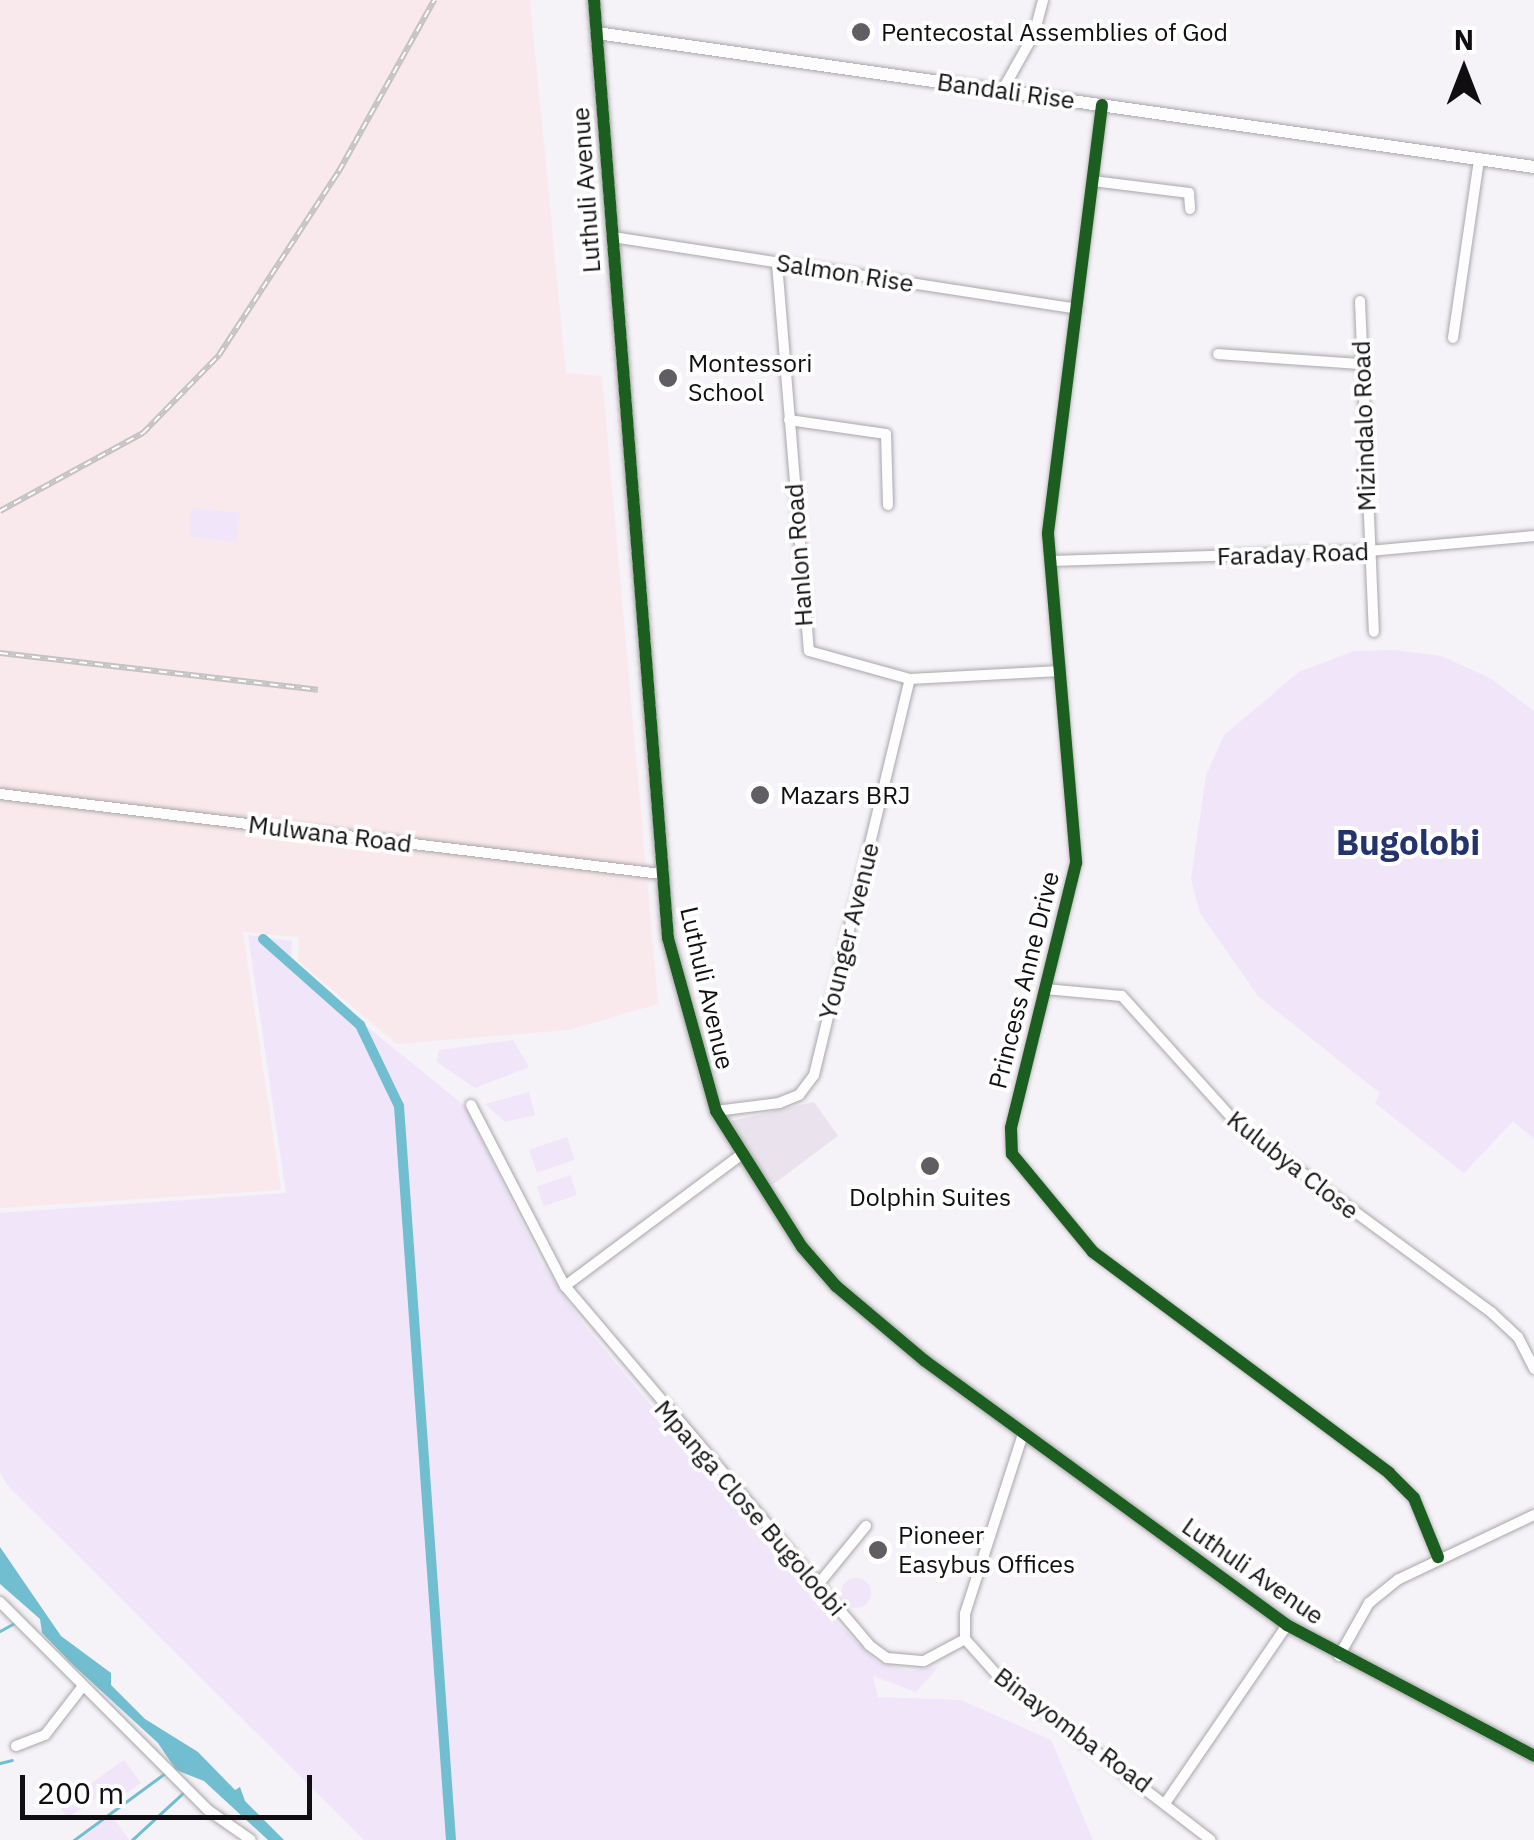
<!DOCTYPE html>
<html>
<head>
<meta charset="utf-8">
<style>
	body { margin:0 }
	#map { position:relative; width:1534px; height:1840px; overflow:hidden; background:#f5f2f8; font-family:"IBM Plex Sans",sans-serif }
	div>[style] { position:absolute }
	[style*='--x'] { left:calc(var(--x)*1px); top:calc(var(--y)*1px); width:calc(var(--w)*1px); rotate:calc(var(--a)*1deg) }
	.built>* { inset:0; background:#eae3ee }
	.industrial>* { inset:0; background:#f9e9ec }
	.green>* { inset:0; background:#f1e5f9; transform-origin:0 0 }
	.round { border-radius:50% }
	.water>* { inset:0; background:#71bed0 }
	.stream>* { height:2.5px; margin:-1.25px; padding:0 1.25px; transform-origin:1.25px; border-radius:1.25px; background:#71bed0 }
	.canal>* { height:10px; margin:-5px; padding:0 5px; transform-origin:5px; border-radius:5px; background:#71bed0 }
	.roads { filter:drop-shadow(0 0 2px #a9a7aa) drop-shadow(0 0 2px #a9a7aa) }
	.minor>* { height:10px; margin:-5px; padding:0 5px; transform-origin:5px; border-radius:5px; background:#fefdfe }
	.tertiary>* { height:12px; margin:-6px; padding:0 6px; transform-origin:6px; border-radius:6px; background:#fefdfe }
	.rail>* { height:6px; margin-top:-3px; transform-origin:0; background:repeating-linear-gradient(90deg,#fff 0 8px,#c4c3c4 0 16px); box-sizing:border-box; border-block:2px solid #c4c3c4 }
	.cycleway>* { height:12px; margin:-6px; padding:0 6px; transform-origin:6px; border-radius:6px; background:#1b5e20 }
	.dots>* { width:28px; height:28px; translate:-50% -50%; box-sizing:border-box; border:5px solid #fff; border-radius:50% }
	span { translate:-50% -50%; white-space:nowrap; text-align:center; line-height:1.15; -webkit-text-stroke:8px #fff; paint-order:stroke }
	.poi-label { font-size:25px; color:#100e11 }
	.left { translate:0 -50%; text-align:left }
	.street-label { font-size:25px; color:#100e11 }
	.district-label { font-size:35px; color:#23346c; font-weight:700 }
	.north { position:absolute; left:1414px; top:20px; width:100px; height:100px; -webkit-text-stroke:8px #fff; paint-order:stroke; rotate:0deg; font-size:28px; font-weight:700; line-height:40px; text-align:center; color:#100e11 }
	.north::after { content:''; display:block; margin:auto; width:35px; height:45px; background:#100e11; clip-path:polygon(50% 0,100% 100%,50% 72%,0 100%) }
	.scale { position:absolute; left:20px; top:1775px; width:292px; height:45px; box-sizing:border-box; border:5px solid #100e11; border-top:0; padding-left:12px; font-size:30px; line-height:35px; white-space:nowrap; color:#100e11; -webkit-text-stroke:8px #fff; paint-order:stroke }
</style>
</head>
<body>
<div id="map">
	<div class="built">
		<div style="clip-path:polygon(814px 1102px,838px 1136px,768px 1188px,731px 1121px)"></div>
	</div>
	<div class="industrial">
		<div style="clip-path:polygon(0 0,530px 0,566px 373px,602px 376px,658px 1004px,568px 1030px,397px 1044px,298px 961px,299px 937px,243px 932px,281px 1190px,0 1208px)"></div>
	</div>
	<div class="green">
		<div style="left:192px;top:508px;width:48px;height:29px;rotate:6deg"></div>
		<div style="clip-path:polygon(1394px 650px,1441px 656px,1490px 678px,1534px 711px,1534px 1139px,1513px 1121px,1464px 1173px,1375px 1103px,1380px 1093px,1258px 996px,1200px 913px,1191px 879px,1206px 776px,1224px 735px,1299px 672px,1354px 651px)"></div>
		<div style="clip-path:polygon(248px 935px,292px 941px,291px 965px,466px 1107px,541px 1262px,584px 1325px,809px 1595px,877px 1662px,910px 1671px,938px 1667px,916px 1692px,873px 1676px,878px 1697px,961px 1700px,1051px 1740px,1093px 1840px,364px 1840px,7px 1485px,0 1472px,0 1213px,286px 1193px)"></div>
		<div style="clip-path:polygon(513px 1040px,529px 1067px,475px 1088px,437px 1062px,439px 1050px)"></div>
		<div style="clip-path:polygon(529px 1092px,535px 1115px,505px 1122px,485px 1104px)"></div>
		<div style="left:567px;top:1137px;width:24px;height:40px;rotate:71deg"></div>
		<div style="left:570px;top:1175px;width:21px;height:35px;rotate:71deg"></div>
		<div class="round" style="left:841px;top:1578px;width:30px;height:30px"></div>
		<div style="clip-path:polygon(124px 1760px,141px 1783px,119px 1798px,110px 1788px,68px 1818px,59px 1806px)"></div>
		<div style="clip-path:polygon(111px 1814px,129px 1840px,79px 1840px)"></div>
	</div>
	<div class="water">
		<div style="clip-path:polygon(0 1547px,61px 1636px,111px 1673px,111px 1685px,145px 1719px,198px 1752px,235px 1790px,240px 1787px,245px 1801px,284px 1840px,268px 1840px,204px 1781px,176px 1770px,158px 1743px,73px 1665px,42px 1633px,40px 1619px,0 1584px)"></div>
	</div>
	<div class="stream">
		<div style="--x:0;--y:1631;--w:18;--a:-29"></div>
		<div style="--x:0;--y:1763;--w:12;--a:-14"></div>
		<div style="--x:74;--y:1840;--w:112;--a:-36.3"></div>
		<div style="--x:132;--y:1840;--w:69;--a:-42.7"></div>
	</div>
	<div class="canal">
		<div style="--x:263;--y:939;--w:130;--a:41.6"></div>
		<div style="--x:360;--y:1025;--w:90;--a:64.3"></div>
		<div style="--x:399;--y:1106;--w:736;--a:85.95"></div>
	</div>
	<div class="roads">
		<div class="minor">
			<div style="--x:1002;--y:91;--w:65;--a:-60.7"></div>
			<div style="--x:1034;--y:34;--w:35;--a:-75"></div>
			<div style="--x:1102;--y:105;--w:432;--a:97.2"></div>
			<div style="--x:1048;--y:534;--w:330;--a:85.1"></div>
			<div style="--x:1076;--y:863;--w:273;--a:103.8"></div>
			<div style="--x:1011;--y:1128;--w:26;--a:88"></div>
			<div style="--x:1012;--y:1154;--w:127;--a:50.4"></div>
			<div style="--x:1093;--y:1252;--w:369;--a:36.7"></div>
			<div style="--x:1389;--y:1473;--w:35;--a:45"></div>
			<div style="--x:1414;--y:1498;--w:64;--a:67.9"></div>
			<div style="--x:1093;--y:181;--w:97;--a:7.1"></div>
			<div style="--x:1189;--y:193;--w:16;--a:86"></div>
			<div style="--x:613;--y:237;--w:470;--a:8.8"></div>
			<div style="--x:777;--y:263;--w:389;--a:85.3"></div>
			<div style="--x:809;--y:651;--w:105;--a:15.5"></div>
			<div style="--x:910;--y:679;--w:150;--a:-3.1"></div>
			<div style="--x:1360;--y:301;--w:331;--a:87.6"></div>
			<div style="--x:1453;--y:338;--w:181;--a:-81.7"></div>
			<div style="--x:1218;--y:354;--w:144;--a:4"></div>
			<div style="--x:789;--y:420;--w:98;--a:8.2"></div>
			<div style="--x:886;--y:434;--w:71;--a:88.4"></div>
			<div style="--x:1051;--y:561;--w:318;--a:-1.8"></div>
			<div style="--x:1369;--y:551;--w:166;--a:-5.2"></div>
			<div style="--x:0;--y:794;--w:666;--a:6.9"></div>
			<div style="--x:1045;--y:989;--w:77;--a:5.2"></div>
			<div style="--x:1122;--y:996;--w:176;--a:48"></div>
			<div style="--x:1240;--y:1127;--w:312;--a:36.4"></div>
			<div style="--x:1491;--y:1312;--w:37;--a:43"></div>
			<div style="--x:1518;--y:1337;--w:36;--a:63"></div>
			<div style="--x:471;--y:1105;--w:204;--a:62.6"></div>
			<div style="--x:565;--y:1286;--w:470;--a:49.7"></div>
			<div style="--x:869;--y:1645;--w:22;--a:36"></div>
			<div style="--x:887;--y:1658;--w:37;--a:5"></div>
			<div style="--x:924;--y:1661;--w:47;--a:-28.2"></div>
			<div style="--x:716;--y:1111;--w:64;--a:-7.2"></div>
			<div style="--x:779;--y:1103;--w:22;--a:-22"></div>
			<div style="--x:799;--y:1095;--w:25;--a:-53"></div>
			<div style="--x:814;--y:1075;--w:407;--a:-76.4"></div>
			<div style="--x:565;--y:1286;--w:219;--a:-36.7"></div>
			<div style="--x:1023;--y:1434;--w:189;--a:107.9"></div>
			<div style="--x:965;--y:1614;--w:25;--a:90"></div>
			<div style="--x:965;--y:1639;--w:51;--a:48.2"></div>
			<div style="--x:999;--y:1677;--w:267;--a:37.6"></div>
			<div style="--x:816;--y:1587;--w:79;--a:-50.7"></div>
			<div style="--x:0;--y:1602;--w:294;--a:45"></div>
			<div style="--x:208;--y:1810;--w:52;--a:34.9"></div>
			<div style="--x:1339;--y:1656;--w:61;--a:-60.5"></div>
			<div style="--x:1369;--y:1603;--w:38;--a:-39"></div>
			<div style="--x:1399;--y:1579;--w:149;--a:-25.4"></div>
			<div style="--x:16;--y:1746;--w:31;--a:-21"></div>
			<div style="--x:45;--y:1735;--w:62;--a:-52.2"></div>
			<div style="--x:1166;--y:1802;--w:214;--a:-55.6"></div>
		</div>
		<div class="tertiary">
			<div style="--x:594;--y:0;--w:941;--a:85.49"></div>
			<div style="--x:668;--y:938;--w:180;--a:74.5"></div>
			<div style="--x:716;--y:1111;--w:161;--a:57.7"></div>
			<div style="--x:802;--y:1247;--w:52;--a:48.9"></div>
			<div style="--x:836;--y:1286;--w:116;--a:40.1"></div>
			<div style="--x:925;--y:1361;--w:448;--a:36.1"></div>
			<div style="--x:1287;--y:1625;--w:280;--a:27.9"></div>
			<div style="--x:597;--y:33;--w:947;--a:8.14"></div>
		</div>
	</div>
	<div class="rail">
		<div style="--x:0;--y:511;--w:163;--a:-28.6"></div>
		<div style="--x:143;--y:433;--w:109;--a:-45.7"></div>
		<div style="--x:219;--y:355;--w:220;--a:-56.9"></div>
		<div style="--x:339;--y:171;--w:196;--a:-60.9"></div>
		<div style="--x:0;--y:653;--w:320;--a:6.6"></div>
	</div>
	<div class="cycleway">
		<div style="--x:594;--y:0;--w:941;--a:85.49"></div>
		<div style="--x:668;--y:938;--w:180;--a:74.5"></div>
		<div style="--x:716;--y:1111;--w:161;--a:57.7"></div>
		<div style="--x:802;--y:1247;--w:52;--a:48.9"></div>
		<div style="--x:836;--y:1286;--w:116;--a:40.1"></div>
		<div style="--x:925;--y:1361;--w:448;--a:36.1"></div>
		<div style="--x:1287;--y:1625;--w:280;--a:27.9"></div>
		<div style="--x:1102;--y:105;--w:432;--a:97.2"></div>
		<div style="--x:1048;--y:534;--w:330;--a:85.1"></div>
		<div style="--x:1076;--y:863;--w:273;--a:103.8"></div>
		<div style="--x:1011;--y:1128;--w:26;--a:88"></div>
		<div style="--x:1012;--y:1154;--w:127;--a:50.4"></div>
		<div style="--x:1093;--y:1252;--w:369;--a:36.7"></div>
		<div style="--x:1389;--y:1473;--w:35;--a:45"></div>
		<div style="--x:1414;--y:1498;--w:64;--a:67.9"></div>
	</div>
	<div class="dots">
		<div style="left:861px;top:32px;background:#605e62"></div>
		<div style="left:668px;top:378px;background:#605e62"></div>
		<div style="left:760px;top:795px;background:#605e62"></div>
		<div style="left:930px;top:1166px;background:#605e62"></div>
		<div style="left:878px;top:1550px;background:#605e62"></div>
	</div>
	<div class="poi-label">
		<span class="left" style="left:881px;top:32px">Pentecostal Assemblies of God</span>
		<span class="left" style="left:688px;top:378px">Montessori<br>School</span>
		<span class="left" style="left:780px;top:795px">Mazars BRJ</span>
		<span style="left:930px;top:1197px">Dolphin Suites</span>
		<span class="left" style="left:898px;top:1550px">Pioneer<br>Easybus Offices</span>
	</div>
	<div class="street-label">
		<span style="left:1006px;top:91px;rotate:8deg">Bandali Rise</span>
		<span style="left:586px;top:190px;rotate:-94deg">Luthuli Avenue</span>
		<span style="left:845px;top:273px;rotate:9deg">Salmon Rise</span>
		<span style="left:1364px;top:426px;rotate:-92deg">Mizindalo Road</span>
		<span style="left:1293px;top:554px;rotate:-2deg">Faraday Road</span>
		<span style="left:799px;top:555px;rotate:-94deg">Hanlon Road</span>
		<span style="left:330px;top:834px;rotate:7deg">Mulwana Road</span>
		<span style="left:849px;top:931px;rotate:-76deg">Younger Avenue</span>
		<span style="left:1024px;top:980px;rotate:-76deg">Princess Anne Drive</span>
		<span style="left:707px;top:988px;rotate:77deg">Luthuli Avenue</span>
		<span style="left:1293px;top:1165px;rotate:38deg">Kulubya Close</span>
		<span style="left:750px;top:1508px;rotate:49deg">Mpanga Close Bugoloobi</span>
		<span style="left:1253px;top:1571px;rotate:35deg">Luthuli Avenue</span>
		<span style="left:1073px;top:1730px;rotate:37deg">Binayomba Road</span>
	</div>
	<div class="district-label">
		<span style="left:1408px;top:842px">Bugolobi</span>
	</div>
	<div class="north">N</div>
	<div class="scale">200 m</div>
</div>
</body>
</html>
